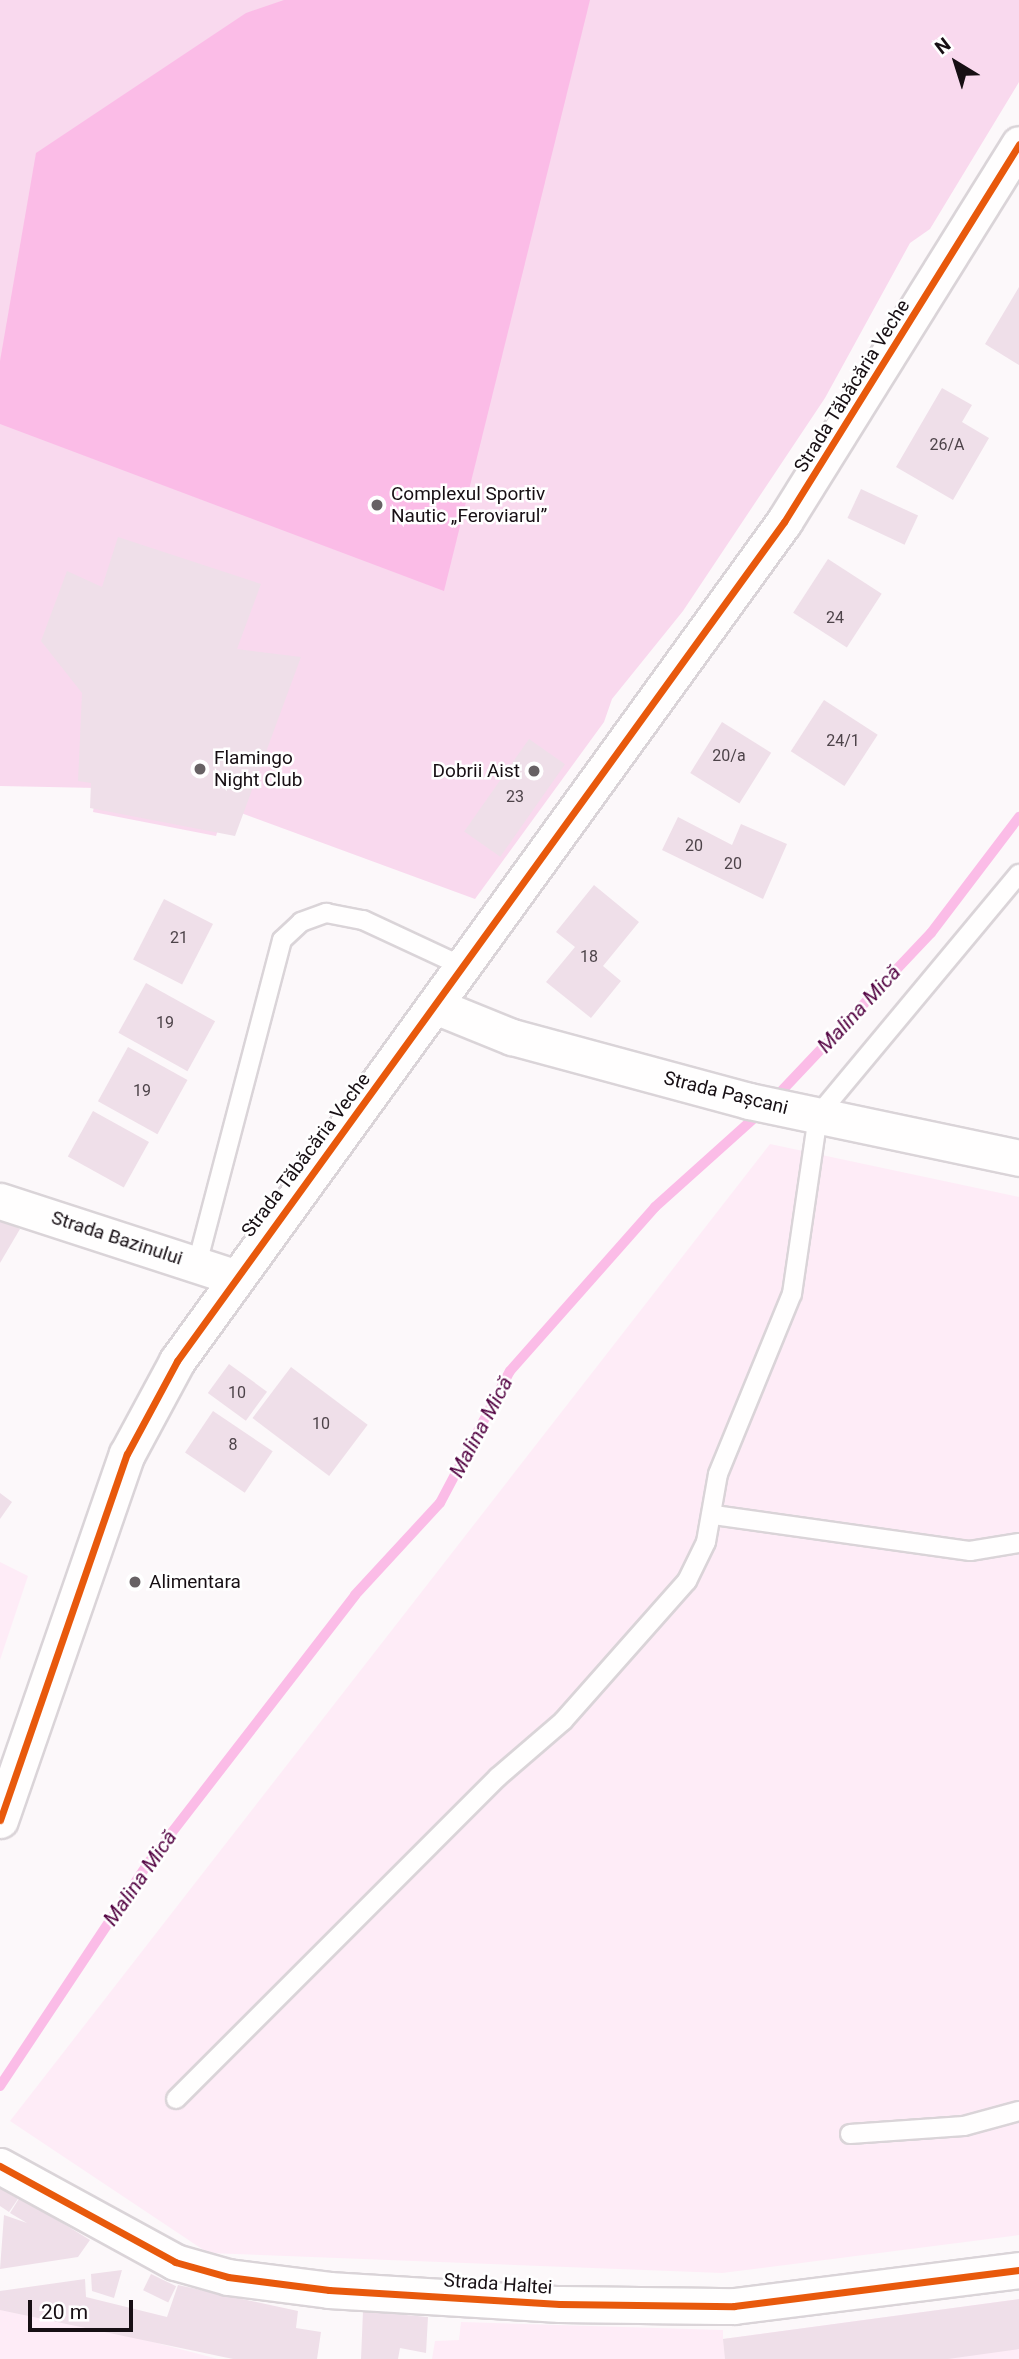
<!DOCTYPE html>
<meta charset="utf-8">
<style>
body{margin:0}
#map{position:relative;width:1019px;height:2359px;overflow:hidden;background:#fcf8fa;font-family:Roboto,sans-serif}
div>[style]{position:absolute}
.built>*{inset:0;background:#feecf7}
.green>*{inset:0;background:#f9d9ee}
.water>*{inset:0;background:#fbbce7}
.stream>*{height:10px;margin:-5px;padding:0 5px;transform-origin:5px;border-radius:5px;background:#fbbce7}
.building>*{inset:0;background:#efdfe9;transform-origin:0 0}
.roads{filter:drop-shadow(2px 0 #dad4d8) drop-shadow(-2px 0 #dad4d8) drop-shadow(0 2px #dad4d8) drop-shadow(0 -2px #dad4d8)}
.lane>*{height:18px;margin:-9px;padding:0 9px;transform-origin:9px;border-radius:9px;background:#fffefe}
.street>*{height:35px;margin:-17.5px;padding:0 17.5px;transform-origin:17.5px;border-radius:17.5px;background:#fffefe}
.cycleway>*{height:7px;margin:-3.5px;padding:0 3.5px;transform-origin:3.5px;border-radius:3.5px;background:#e8590c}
.dots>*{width:19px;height:19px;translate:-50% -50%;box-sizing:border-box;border:4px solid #fff;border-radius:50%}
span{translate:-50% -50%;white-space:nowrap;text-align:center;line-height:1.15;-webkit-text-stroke:5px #fff;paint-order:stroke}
.number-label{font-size:16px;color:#4d4349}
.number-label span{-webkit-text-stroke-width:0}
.street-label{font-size:19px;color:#170f14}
.poi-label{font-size:19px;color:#170f14}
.left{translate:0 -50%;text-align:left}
.right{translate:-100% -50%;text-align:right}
.water-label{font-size:21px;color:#530342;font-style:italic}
.north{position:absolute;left:921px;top:28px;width:70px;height:70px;-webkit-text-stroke:5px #fff;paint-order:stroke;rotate:322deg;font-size:19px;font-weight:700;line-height:28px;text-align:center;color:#170f14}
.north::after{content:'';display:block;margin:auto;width:24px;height:32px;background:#170f14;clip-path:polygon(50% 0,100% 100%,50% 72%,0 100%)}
.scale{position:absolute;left:28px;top:2300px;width:105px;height:32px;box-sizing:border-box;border:4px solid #170f14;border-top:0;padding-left:9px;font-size:21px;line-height:24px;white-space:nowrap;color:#170f14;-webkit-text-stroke:5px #fff;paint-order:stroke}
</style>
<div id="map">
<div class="built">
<div style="clip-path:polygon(770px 1144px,1019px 1197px,1019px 2235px,722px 2273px,208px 2253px,10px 2121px)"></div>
<div style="clip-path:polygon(0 1562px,28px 1576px,0 1660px)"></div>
<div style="clip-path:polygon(1019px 2299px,1019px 2359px,432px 2359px,435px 2341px,459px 2340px,461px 2322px,723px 2330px,723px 2339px)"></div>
<div style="clip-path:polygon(0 2302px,218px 2359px,0 2359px)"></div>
</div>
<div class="green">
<div style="clip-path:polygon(0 0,1019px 0,1019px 82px,930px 229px,910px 243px,825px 398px,683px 611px,612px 699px,604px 722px,475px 899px,225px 807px,216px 836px,93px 812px,97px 788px,0 786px)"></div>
</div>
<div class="water">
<div style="clip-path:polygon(284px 0,590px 0,444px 591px,0 424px,0 361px,36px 153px,246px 13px)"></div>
</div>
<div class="stream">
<div style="left:773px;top:1100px;width:230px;rotate:-46.6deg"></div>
<div style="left:931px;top:933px;width:146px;rotate:-52.8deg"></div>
<div style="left:0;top:2086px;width:269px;rotate:-56.4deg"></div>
<div style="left:149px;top:1862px;width:337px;rotate:-52.3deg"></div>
<div style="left:355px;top:1595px;width:125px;rotate:-47.3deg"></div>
<div style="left:440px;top:1503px;width:149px;rotate:-62.1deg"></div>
<div style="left:510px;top:1371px;width:219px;rotate:-48.5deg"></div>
<div style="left:655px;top:1207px;width:144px;rotate:-41.9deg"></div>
</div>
<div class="building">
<div style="clip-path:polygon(1019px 287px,1019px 365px,985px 344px)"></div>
<div style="clip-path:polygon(942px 388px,972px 405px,962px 422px,989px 438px,953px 500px,896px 467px)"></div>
<div style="left:861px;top:489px;width:63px;height:32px;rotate:25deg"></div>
<div style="clip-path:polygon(118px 537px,261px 584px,237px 649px,301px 657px,235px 836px,90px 808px,91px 783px,78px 781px,82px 693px,41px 641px,67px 571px,102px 587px)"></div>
<div style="left:828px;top:559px;width:64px;height:64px;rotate:33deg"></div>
<div style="left:824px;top:700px;width:64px;height:61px;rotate:33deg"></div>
<div style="left:722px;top:722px;width:58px;height:60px;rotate:32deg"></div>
<div style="left:529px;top:739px;width:44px;height:113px;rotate:35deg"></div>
<div style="clip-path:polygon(678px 817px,732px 845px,741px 824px,787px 844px,763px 899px,662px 850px)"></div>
<div style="clip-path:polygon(594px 885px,639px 922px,603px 966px,621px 981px,591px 1018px,546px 982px,575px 947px,556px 932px)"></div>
<div style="left:164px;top:899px;width:55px;height:68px;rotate:27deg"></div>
<div style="left:146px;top:983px;width:79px;height:57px;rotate:29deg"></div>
<div style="left:128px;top:1047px;width:68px;height:62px;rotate:29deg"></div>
<div style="left:93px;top:1111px;width:64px;height:52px;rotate:29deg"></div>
<div style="clip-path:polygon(0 1218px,20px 1229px,0 1263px)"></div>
<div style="left:229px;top:1364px;width:47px;height:36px;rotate:36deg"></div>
<div style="left:291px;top:1367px;width:96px;height:64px;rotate:37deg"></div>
<div style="left:213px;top:1411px;width:72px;height:50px;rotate:34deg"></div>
<div style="clip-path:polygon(0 1493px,12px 1502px,0 1519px)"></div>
<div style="clip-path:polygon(0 2184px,20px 2196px,9px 2212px,0 2206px)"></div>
<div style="clip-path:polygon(20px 2197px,90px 2240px,78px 2257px,0 2269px,4px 2215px,27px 2223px,10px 2213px)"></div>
<div style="clip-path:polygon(122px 2270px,114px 2298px,92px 2291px,91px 2274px)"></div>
<div style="left:151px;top:2274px;width:28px;height:18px;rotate:26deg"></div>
<div style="clip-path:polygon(85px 2279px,86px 2297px,167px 2317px,178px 2285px,298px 2311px,296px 2328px,321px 2332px,317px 2359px,233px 2359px,0 2310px,0 2291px)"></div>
<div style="clip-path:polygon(1019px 2299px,1019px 2349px,948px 2359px,725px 2359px,723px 2339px)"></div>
<div style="clip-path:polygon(363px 2311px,428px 2317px,426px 2353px,400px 2348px,398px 2359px,361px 2359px)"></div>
</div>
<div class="roads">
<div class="lane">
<div style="left:197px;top:1264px;width:335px;rotate:-75.3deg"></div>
<div style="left:282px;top:940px;width:26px;rotate:-43deg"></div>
<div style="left:301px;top:922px;width:27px;rotate:-20deg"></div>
<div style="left:326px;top:913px;width:38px;rotate:11deg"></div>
<div style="left:363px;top:920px;width:114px;rotate:25deg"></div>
<div style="left:714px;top:1515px;width:259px;rotate:8deg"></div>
<div style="left:970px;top:1551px;width:50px;rotate:-9.3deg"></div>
<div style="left:176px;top:2099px;width:455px;rotate:-45deg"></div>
<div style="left:498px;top:1777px;width:86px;rotate:-40.7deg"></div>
<div style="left:563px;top:1721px;width:187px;rotate:-48.5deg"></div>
<div style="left:687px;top:1581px;width:43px;rotate:-64deg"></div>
<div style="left:706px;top:1542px;width:69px;rotate:-80deg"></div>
<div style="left:718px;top:1474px;width:195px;rotate:-67.7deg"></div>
<div style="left:792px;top:1294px;width:181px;rotate:-81.7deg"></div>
<div style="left:818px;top:1115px;width:314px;rotate:-50.2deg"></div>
<div style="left:850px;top:2134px;width:114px;rotate:-4deg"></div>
<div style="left:964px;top:2126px;width:57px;rotate:-15.3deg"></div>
</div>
<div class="street">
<div style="left:438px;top:1007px;width:80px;rotate:22.1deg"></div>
<div style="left:512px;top:1037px;width:245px;rotate:15.1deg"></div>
<div style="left:749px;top:1101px;width:276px;rotate:11.9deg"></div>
<div style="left:0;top:1201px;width:246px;rotate:18deg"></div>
<div style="left:0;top:1820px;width:387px;rotate:-70.9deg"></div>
<div style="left:127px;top:1454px;width:106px;rotate:-61.7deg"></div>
<div style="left:177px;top:1361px;width:1036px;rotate:-54.12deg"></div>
<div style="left:784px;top:522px;width:445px;rotate:-58.1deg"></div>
<div style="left:0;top:2166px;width:200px;rotate:28.7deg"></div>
<div style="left:175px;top:2262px;width:55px;rotate:15.8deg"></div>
<div style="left:228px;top:2277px;width:102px;rotate:7.3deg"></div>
<div style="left:329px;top:2290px;width:231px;rotate:3.5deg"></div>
<div style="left:560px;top:2304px;width:174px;rotate:0.7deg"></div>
<div style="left:734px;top:2306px;width:287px;rotate:-7.2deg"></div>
</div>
</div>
<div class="cycleway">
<div style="left:0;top:1820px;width:387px;rotate:-70.9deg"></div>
<div style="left:127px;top:1454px;width:106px;rotate:-61.7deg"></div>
<div style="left:177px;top:1361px;width:1036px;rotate:-54.12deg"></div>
<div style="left:784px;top:522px;width:445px;rotate:-58.1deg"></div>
<div style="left:0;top:2166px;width:200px;rotate:28.7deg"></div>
<div style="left:175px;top:2262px;width:55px;rotate:15.8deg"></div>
<div style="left:228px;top:2277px;width:102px;rotate:7.3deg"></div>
<div style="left:329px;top:2290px;width:231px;rotate:3.5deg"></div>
<div style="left:560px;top:2304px;width:174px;rotate:0.7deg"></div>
<div style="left:734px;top:2306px;width:287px;rotate:-7.2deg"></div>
</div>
<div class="dots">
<div style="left:377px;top:505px;background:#676164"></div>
<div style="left:200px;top:769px;background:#676164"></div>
<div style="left:534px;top:771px;background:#676164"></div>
<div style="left:135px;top:1582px;background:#676164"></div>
</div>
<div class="number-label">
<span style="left:947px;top:445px">26/A</span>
<span style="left:835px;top:618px">24</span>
<span style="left:843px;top:741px">24/1</span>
<span style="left:729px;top:756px">20/a</span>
<span style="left:515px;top:797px">23</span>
<span style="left:694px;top:846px">20</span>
<span style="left:733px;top:864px">20</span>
<span style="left:179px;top:938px">21</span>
<span style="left:589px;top:957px">18</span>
<span style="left:165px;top:1023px">19</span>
<span style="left:142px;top:1091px">19</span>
<span style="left:237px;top:1393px">10</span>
<span style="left:321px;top:1424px">10</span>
<span style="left:233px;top:1445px">8</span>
</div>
<div class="street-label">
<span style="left:852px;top:386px;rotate:-58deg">Strada Tăbăcăria Veche</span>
<span style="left:726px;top:1093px;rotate:14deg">Strada Pașcani</span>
<span style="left:306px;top:1155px;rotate:-53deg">Strada Tăbăcăria Veche</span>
<span style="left:117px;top:1238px;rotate:18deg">Strada Bazinului</span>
<span style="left:498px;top:2284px;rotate:4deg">Strada Haltei</span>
</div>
<div class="poi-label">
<span class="left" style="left:391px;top:505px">Complexul Sportiv<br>Nautic „Feroviarul”</span>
<span class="left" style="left:214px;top:769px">Flamingo<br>Night Club</span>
<span class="right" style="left:520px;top:771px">Dobrii Aist</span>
<span class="left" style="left:149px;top:1582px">Alimentara</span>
</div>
<div class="water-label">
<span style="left:859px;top:1009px;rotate:-47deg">Malina Mică</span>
<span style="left:481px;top:1427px;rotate:-62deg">Malina Mică</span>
<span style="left:140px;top:1878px;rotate:-55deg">Malina Mică</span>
</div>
<div class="north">N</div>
<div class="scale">20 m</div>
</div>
